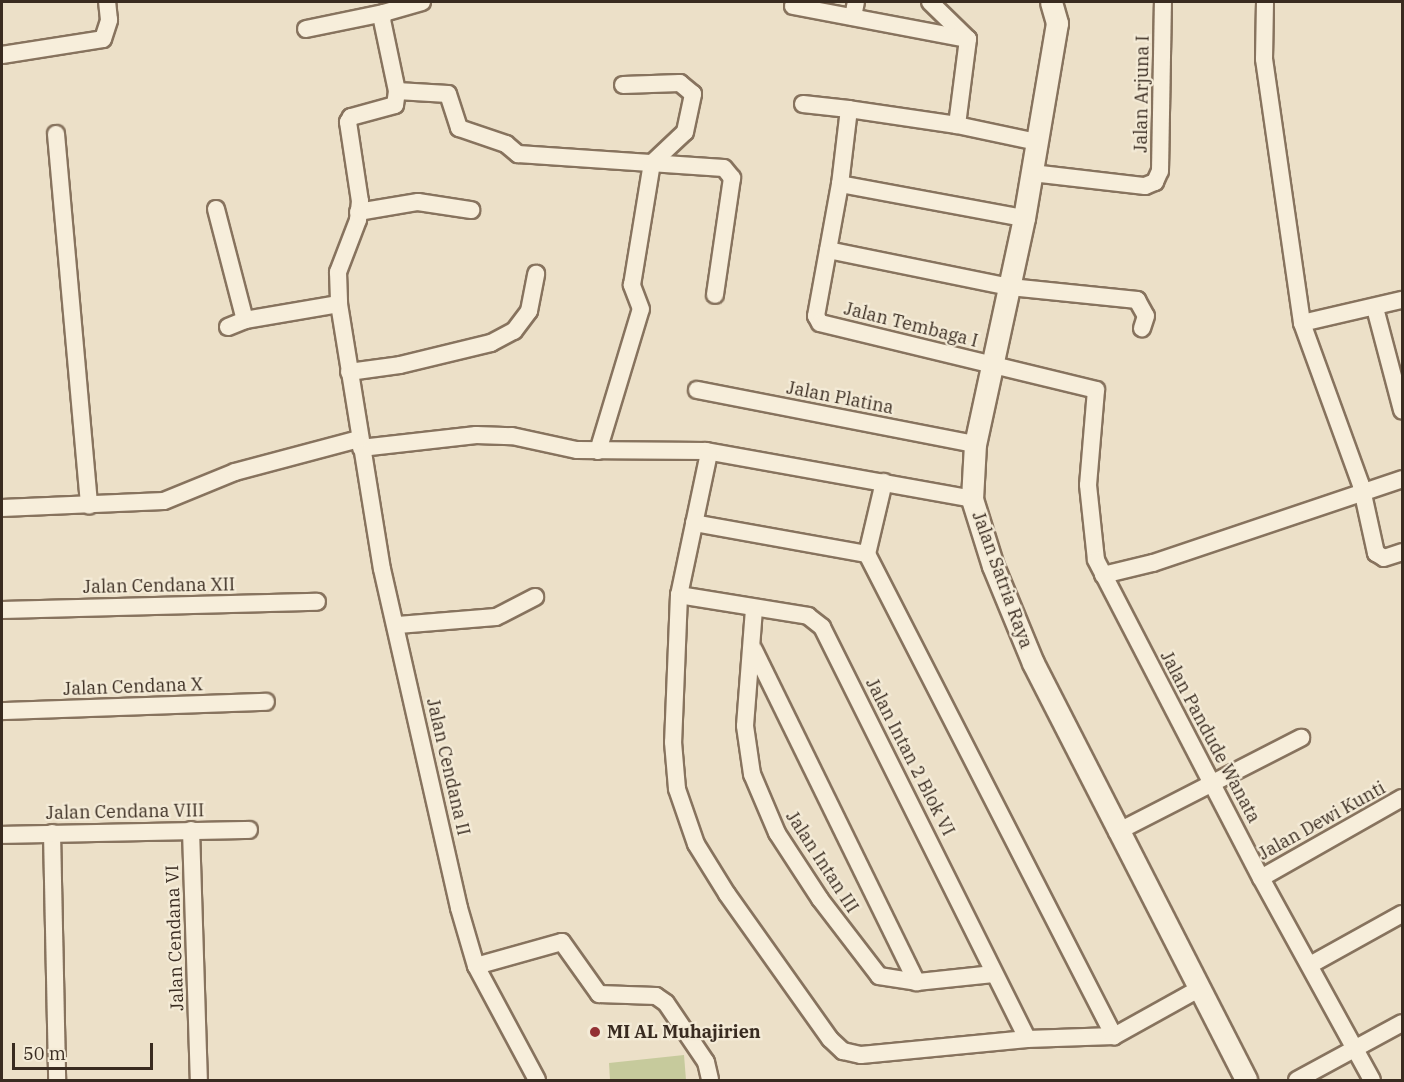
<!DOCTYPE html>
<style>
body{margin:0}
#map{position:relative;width:1404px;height:1082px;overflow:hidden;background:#ece0c8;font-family:"IBM Plex Serif",serif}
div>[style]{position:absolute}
.green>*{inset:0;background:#c6ca9c}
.roads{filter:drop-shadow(2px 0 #87735e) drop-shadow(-2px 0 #87735e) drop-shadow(0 2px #87735e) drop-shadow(0 -2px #87735e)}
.minor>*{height:16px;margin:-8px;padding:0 8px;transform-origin:8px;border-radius:8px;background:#f7eedb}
.tertiary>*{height:21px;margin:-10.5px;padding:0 10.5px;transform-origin:10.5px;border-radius:10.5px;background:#f7eedb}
.dots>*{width:16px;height:16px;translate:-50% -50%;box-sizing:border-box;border:3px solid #f4ebd7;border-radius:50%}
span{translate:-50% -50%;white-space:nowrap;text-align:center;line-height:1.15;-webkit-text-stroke:4.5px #f4ebd7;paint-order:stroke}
.street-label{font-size:18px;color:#392b20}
.poi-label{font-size:18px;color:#392b20;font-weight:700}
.left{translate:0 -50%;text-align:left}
.frame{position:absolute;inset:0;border:3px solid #392b20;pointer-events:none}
.scale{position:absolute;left:12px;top:1043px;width:141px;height:27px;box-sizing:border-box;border:3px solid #392b20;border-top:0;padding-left:8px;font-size:18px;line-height:21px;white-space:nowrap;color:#392b20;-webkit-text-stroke:4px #f4ebd7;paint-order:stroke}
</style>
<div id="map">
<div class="green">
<div style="clip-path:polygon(684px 1055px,686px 1080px,610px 1080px,609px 1063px)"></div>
</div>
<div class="roads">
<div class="minor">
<div style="left:422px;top:2px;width:40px;rotate:164deg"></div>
<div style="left:384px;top:13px;width:7px;rotate:106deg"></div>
<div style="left:382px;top:20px;width:73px;rotate:78.1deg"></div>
<div style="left:397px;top:91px;width:14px;rotate:98deg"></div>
<div style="left:395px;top:105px;width:46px;rotate:164.7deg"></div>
<div style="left:351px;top:117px;width:6px;rotate:121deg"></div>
<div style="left:348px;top:122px;width:80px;rotate:81.4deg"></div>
<div style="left:360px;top:201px;width:19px;rotate:96deg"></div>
<div style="left:358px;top:220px;width:56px;rotate:111deg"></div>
<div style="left:338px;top:272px;width:32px;rotate:88deg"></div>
<div style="left:339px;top:304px;width:268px;rotate:80.8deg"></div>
<div style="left:382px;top:569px;width:348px;rotate:77.2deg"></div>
<div style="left:459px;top:908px;width:60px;rotate:73.7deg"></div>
<div style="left:476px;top:966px;width:129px;rotate:61.8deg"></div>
<div style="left:930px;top:2px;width:53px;rotate:44.2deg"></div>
<div style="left:968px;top:39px;width:87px;rotate:97.3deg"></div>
<div style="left:1265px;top:2px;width:57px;rotate:91deg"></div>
<div style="left:1264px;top:59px;width:267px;rotate:81.8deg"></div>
<div style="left:1302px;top:323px;width:172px;rotate:70deg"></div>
<div style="left:1361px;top:485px;width:70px;rotate:77.6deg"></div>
<div style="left:1376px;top:553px;width:9px;rotate:32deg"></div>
<div style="left:1384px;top:558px;width:19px;rotate:-18deg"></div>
<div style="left:793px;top:6px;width:178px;rotate:10.7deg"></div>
<div style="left:853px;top:17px;width:15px;rotate:-79deg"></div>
<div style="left:306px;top:29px;width:80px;rotate:-11.6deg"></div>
<div style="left:2px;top:55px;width:102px;rotate:-9deg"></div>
<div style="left:103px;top:39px;width:20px;rotate:-72deg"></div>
<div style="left:109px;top:20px;width:18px;rotate:-96deg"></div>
<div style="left:397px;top:91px;width:51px;rotate:3.4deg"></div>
<div style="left:448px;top:94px;width:36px;rotate:72deg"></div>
<div style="left:459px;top:128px;width:50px;rotate:18.8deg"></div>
<div style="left:506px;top:144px;width:16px;rotate:40deg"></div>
<div style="left:518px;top:154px;width:206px;rotate:3.9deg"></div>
<div style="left:724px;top:168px;width:13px;rotate:51deg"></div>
<div style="left:732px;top:178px;width:118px;rotate:98.3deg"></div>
<div style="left:803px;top:104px;width:46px;rotate:6.2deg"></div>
<div style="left:56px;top:134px;width:373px;rotate:84.9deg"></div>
<div style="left:1037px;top:142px;width:82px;rotate:-168deg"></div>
<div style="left:957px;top:125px;width:109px;rotate:-171.6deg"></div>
<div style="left:849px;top:109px;width:76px;rotate:96.8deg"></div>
<div style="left:840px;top:184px;width:134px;rotate:100.3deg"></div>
<div style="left:816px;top:316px;width:8px;rotate:60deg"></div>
<div style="left:820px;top:323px;width:284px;rotate:13.6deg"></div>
<div style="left:1096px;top:390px;width:95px;rotate:94.8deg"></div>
<div style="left:1088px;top:485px;width:75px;rotate:83.9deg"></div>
<div style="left:1096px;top:560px;width:358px;rotate:62.6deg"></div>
<div style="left:1261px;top:878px;width:230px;rotate:61.2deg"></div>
<div style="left:1032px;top:173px;width:114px;rotate:6.6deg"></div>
<div style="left:1145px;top:186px;width:11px;rotate:-22deg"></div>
<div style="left:1155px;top:182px;width:12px;rotate:-66deg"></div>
<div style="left:1160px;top:171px;width:169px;rotate:-89deg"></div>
<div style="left:840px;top:184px;width:187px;rotate:10.5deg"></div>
<div style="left:216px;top:209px;width:115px;rotate:75.4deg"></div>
<div style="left:358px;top:212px;width:61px;rotate:-9.5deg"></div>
<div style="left:418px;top:202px;width:54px;rotate:8.6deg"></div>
<div style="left:828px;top:250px;width:186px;rotate:11.5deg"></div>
<div style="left:1010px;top:287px;width:128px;rotate:5.8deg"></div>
<div style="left:1137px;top:300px;width:18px;rotate:61deg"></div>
<div style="left:1146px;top:316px;width:13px;rotate:108deg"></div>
<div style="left:1375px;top:308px;width:106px;rotate:75.2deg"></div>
<div style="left:1302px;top:323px;width:103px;rotate:-13deg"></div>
<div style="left:228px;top:327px;width:18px;rotate:-22deg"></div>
<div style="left:245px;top:320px;width:95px;rotate:-9.7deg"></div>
<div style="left:349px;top:372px;width:51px;rotate:-7.8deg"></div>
<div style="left:400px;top:365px;width:94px;rotate:-13.6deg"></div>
<div style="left:491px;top:343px;width:26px;rotate:-28deg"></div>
<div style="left:514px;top:331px;width:25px;rotate:-53deg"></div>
<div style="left:529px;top:311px;width:38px;rotate:-79deg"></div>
<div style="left:697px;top:390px;width:283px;rotate:11deg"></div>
<div style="left:361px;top:448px;width:116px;rotate:-6.4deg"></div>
<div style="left:476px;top:435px;width:36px;rotate:2deg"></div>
<div style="left:512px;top:436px;width:66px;rotate:12.2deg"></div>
<div style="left:577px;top:450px;width:129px;rotate:0.4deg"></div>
<div style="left:706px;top:451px;width:270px;rotate:10.2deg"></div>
<div style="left:598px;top:451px;width:148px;rotate:-73.2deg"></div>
<div style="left:641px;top:309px;width:26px;rotate:-111deg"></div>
<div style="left:632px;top:285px;width:124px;rotate:-80.7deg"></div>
<div style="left:652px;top:163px;width:45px;rotate:-43.2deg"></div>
<div style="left:685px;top:132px;width:39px;rotate:-78deg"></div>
<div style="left:693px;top:94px;width:17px;rotate:-140deg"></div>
<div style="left:680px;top:83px;width:57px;rotate:178deg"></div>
<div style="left:709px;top:453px;width:145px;rotate:101.9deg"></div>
<div style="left:679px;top:595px;width:147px;rotate:92.3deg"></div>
<div style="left:673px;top:742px;width:47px;rotate:85.1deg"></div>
<div style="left:677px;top:789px;width:58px;rotate:70.9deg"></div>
<div style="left:696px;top:844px;width:59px;rotate:58.2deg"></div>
<div style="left:727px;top:894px;width:178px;rotate:54.6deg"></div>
<div style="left:830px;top:1039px;width:18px;rotate:43deg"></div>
<div style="left:843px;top:1051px;width:18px;rotate:13deg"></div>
<div style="left:861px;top:1055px;width:167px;rotate:-5.5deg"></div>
<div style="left:1027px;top:1039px;width:87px;rotate:-2deg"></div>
<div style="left:1114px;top:1036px;width:95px;rotate:-29deg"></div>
<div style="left:2px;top:508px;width:162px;rotate:-2.5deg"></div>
<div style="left:164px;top:501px;width:77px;rotate:-22.2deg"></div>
<div style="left:235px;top:472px;width:128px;rotate:-14.9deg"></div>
<div style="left:694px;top:523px;width:176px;rotate:10.2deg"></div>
<div style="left:867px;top:554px;width:542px;rotate:62.87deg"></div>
<div style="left:867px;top:554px;width:74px;rotate:-76.7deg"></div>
<div style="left:1103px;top:575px;width:51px;rotate:-13.5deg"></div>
<div style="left:1153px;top:563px;width:263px;rotate:-18.6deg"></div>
<div style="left:679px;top:595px;width:131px;rotate:9.2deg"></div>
<div style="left:808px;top:616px;width:18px;rotate:38deg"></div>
<div style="left:822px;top:627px;width:460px;rotate:63.5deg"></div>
<div style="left:754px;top:609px;width:117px;rotate:94.4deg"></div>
<div style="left:745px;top:726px;width:49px;rotate:81.7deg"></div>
<div style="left:752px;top:774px;width:64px;rotate:67deg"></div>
<div style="left:777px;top:833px;width:79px;rotate:56.9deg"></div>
<div style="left:820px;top:899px;width:97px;rotate:52.5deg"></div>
<div style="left:879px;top:976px;width:38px;rotate:9deg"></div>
<div style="left:917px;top:982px;width:76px;rotate:-6deg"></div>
<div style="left:2px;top:610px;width:315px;rotate:-1.5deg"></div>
<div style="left:398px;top:625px;width:98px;rotate:-4.7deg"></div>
<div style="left:496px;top:617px;width:44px;rotate:-27.1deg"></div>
<div style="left:754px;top:650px;width:370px;rotate:63.9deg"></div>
<div style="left:2px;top:711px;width:264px;rotate:-2deg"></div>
<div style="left:191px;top:830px;width:250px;rotate:88.2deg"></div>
<div style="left:1117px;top:832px;width:207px;rotate:-27.1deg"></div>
<div style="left:52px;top:833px;width:247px;rotate:88.8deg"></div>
<div style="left:2px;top:835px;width:247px;rotate:-1.2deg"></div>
<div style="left:1261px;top:878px;width:162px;rotate:-29.6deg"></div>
<div style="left:1310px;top:965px;width:105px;rotate:-29deg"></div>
<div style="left:476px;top:966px;width:89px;rotate:-15.6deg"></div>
<div style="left:562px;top:942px;width:64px;rotate:54.6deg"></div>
<div style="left:599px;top:994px;width:57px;rotate:2deg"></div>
<div style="left:656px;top:996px;width:12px;rotate:35deg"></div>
<div style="left:666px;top:1003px;width:71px;rotate:55.9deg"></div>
<div style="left:706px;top:1062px;width:18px;rotate:77deg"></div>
<div style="left:1297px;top:1080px;width:119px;rotate:-28.5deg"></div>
</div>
<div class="tertiary">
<div style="left:1051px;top:2px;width:22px;rotate:74deg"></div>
<div style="left:1057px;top:23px;width:198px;rotate:99.6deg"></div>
<div style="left:1024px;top:218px;width:231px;rotate:102.2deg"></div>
<div style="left:975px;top:444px;width:55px;rotate:93.1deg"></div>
<div style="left:972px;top:499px;width:70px;rotate:72.6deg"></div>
<div style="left:993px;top:566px;width:105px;rotate:67.6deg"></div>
<div style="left:1033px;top:663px;width:468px;rotate:62.9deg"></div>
</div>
</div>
<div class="dots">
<div style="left:595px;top:1032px;background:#933134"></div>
</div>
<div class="street-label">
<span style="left:1142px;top:94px;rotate:-89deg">Jalan Arjuna I</span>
<span style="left:911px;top:325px;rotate:14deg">Jalan Tembaga I</span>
<span style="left:840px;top:398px;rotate:11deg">Jalan Platina</span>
<span style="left:1002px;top:580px;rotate:70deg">Jalan Satria Raya</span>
<span style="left:159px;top:586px;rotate:-1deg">Jalan Cendana XII</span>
<span style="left:133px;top:687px;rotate:-2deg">Jalan Cendana X</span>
<span style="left:1210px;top:737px;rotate:62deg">Jalan Pandude Wanata</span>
<span style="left:910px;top:757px;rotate:63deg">Jalan Intan 2 Blok VI</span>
<span style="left:448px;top:767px;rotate:77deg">Jalan Cendana II</span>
<span style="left:125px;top:812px;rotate:-1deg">Jalan Cendana VIII</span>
<span style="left:1322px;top:821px;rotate:-29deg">Jalan Dewi Kunti</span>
<span style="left:822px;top:862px;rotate:57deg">Jalan Intan III</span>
<span style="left:175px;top:938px;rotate:-92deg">Jalan Cendana VI</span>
</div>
<div class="poi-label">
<span class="left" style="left:607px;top:1032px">MI AL Muhajirien</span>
</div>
<div class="frame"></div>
<div class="scale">50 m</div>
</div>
